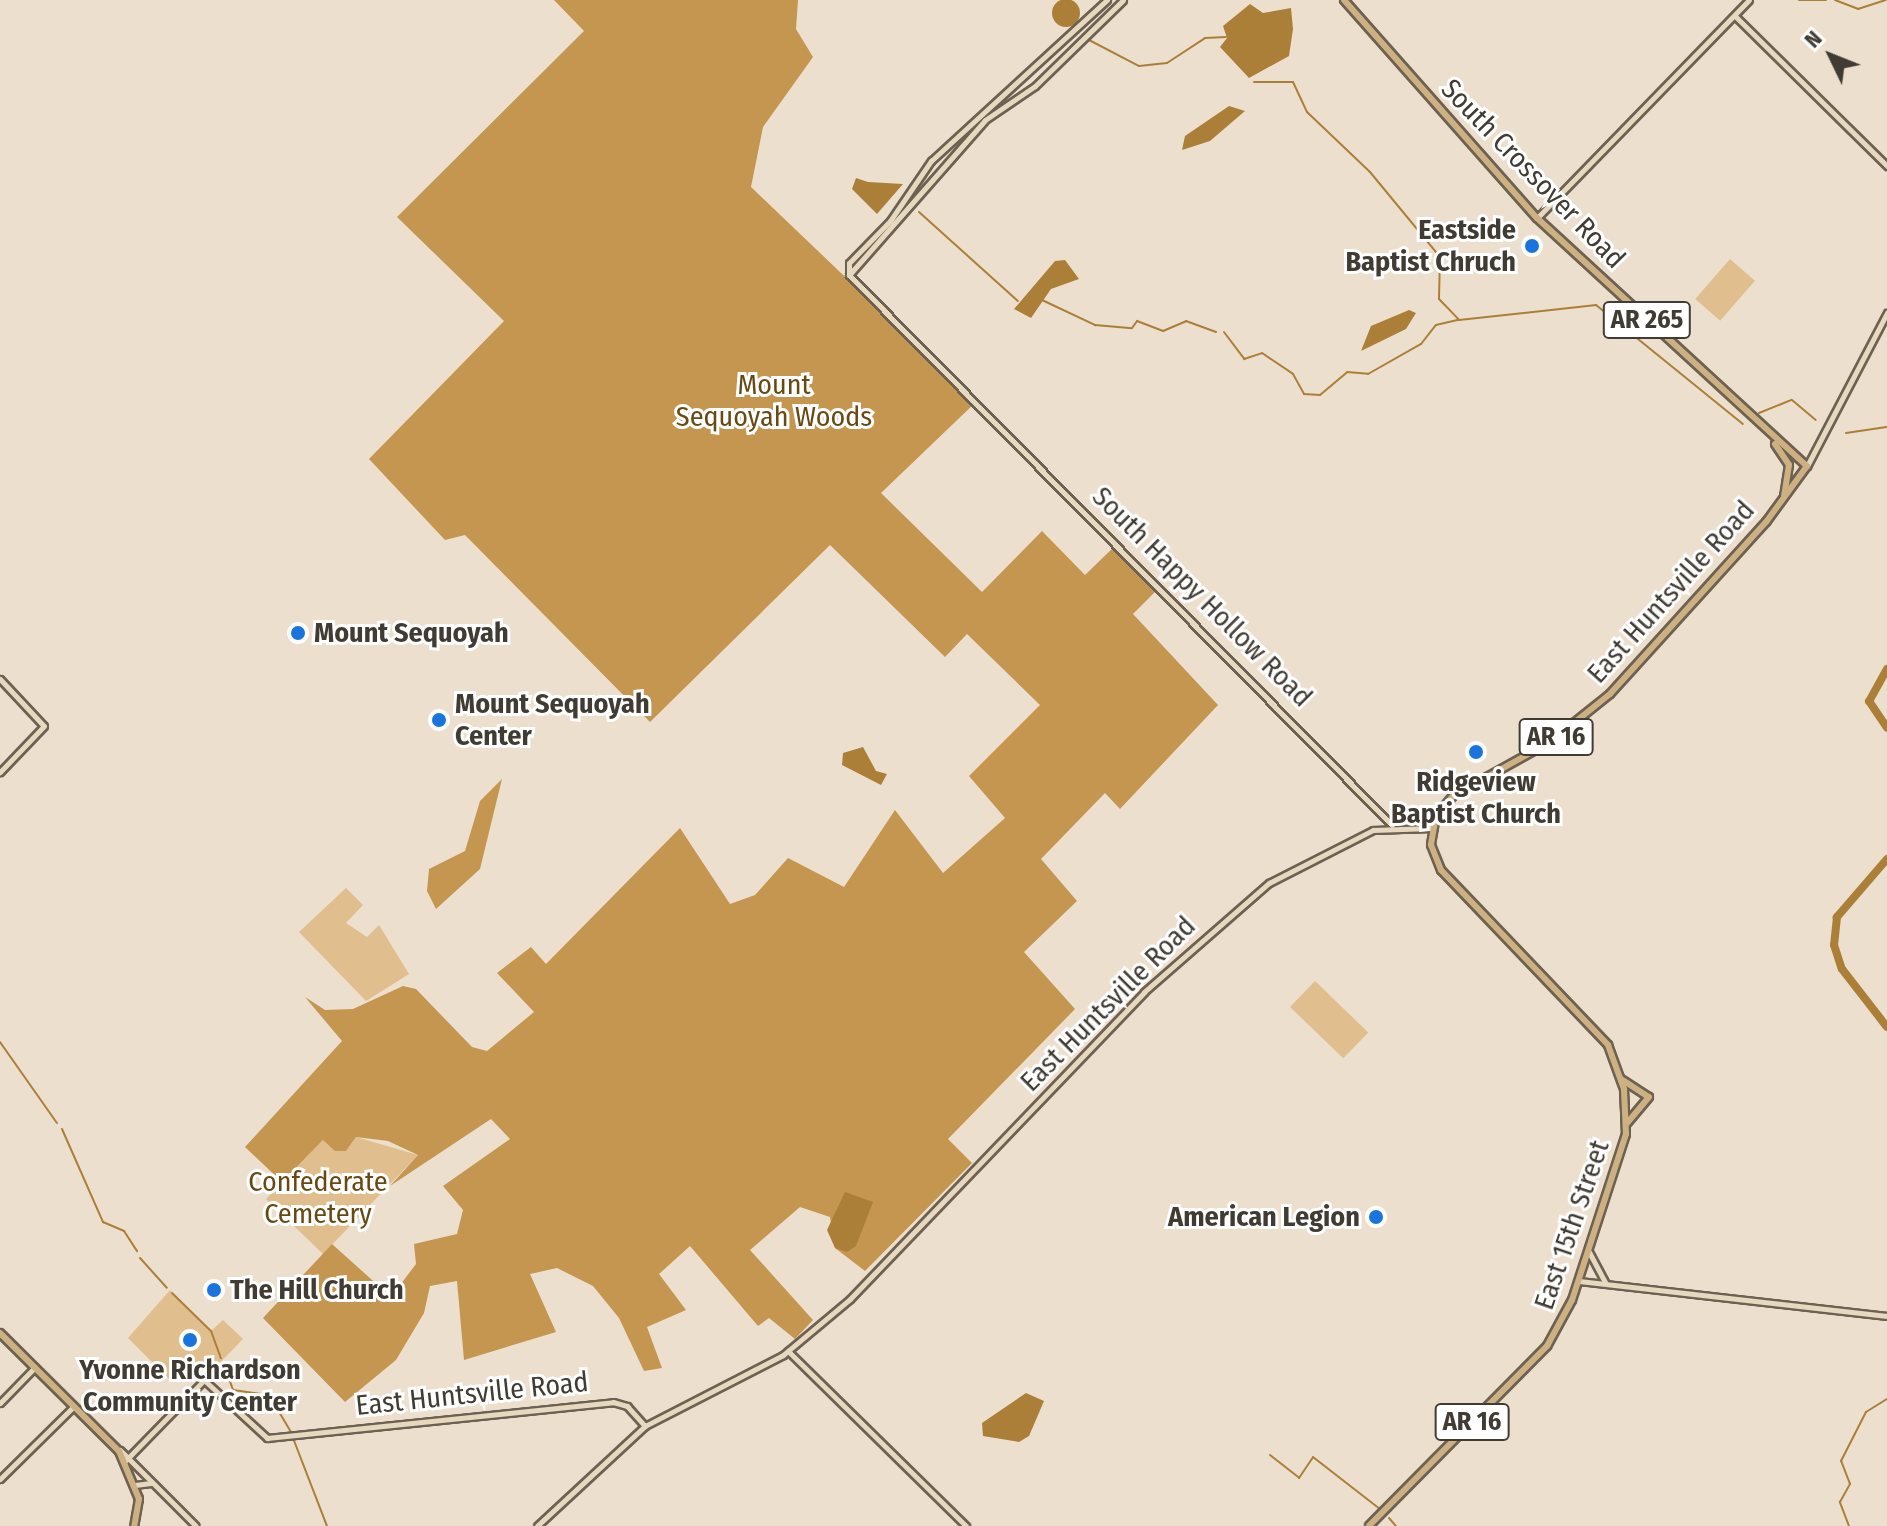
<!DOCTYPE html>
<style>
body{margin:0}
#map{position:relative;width:1887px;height:1526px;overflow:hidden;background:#eddfcd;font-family:"Fira Sans Condensed",sans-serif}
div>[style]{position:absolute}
.green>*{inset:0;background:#e0be8d;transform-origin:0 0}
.forest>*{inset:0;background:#c49650}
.water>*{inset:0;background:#ac7f38}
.round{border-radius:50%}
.stream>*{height:2px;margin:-1px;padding:0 1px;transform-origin:1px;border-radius:1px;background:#ac7f38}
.river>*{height:8px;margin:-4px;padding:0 4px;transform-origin:4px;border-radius:4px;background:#ac7f38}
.roads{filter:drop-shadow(2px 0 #6d6151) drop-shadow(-2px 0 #6d6151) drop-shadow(0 2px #6d6151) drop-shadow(0 -2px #6d6151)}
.secondary>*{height:5px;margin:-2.5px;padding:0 2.5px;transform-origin:2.5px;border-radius:2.5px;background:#e7d8c0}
.primary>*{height:6px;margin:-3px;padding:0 3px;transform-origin:3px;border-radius:3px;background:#ceb182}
.dots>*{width:22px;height:22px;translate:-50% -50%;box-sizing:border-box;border:4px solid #fff;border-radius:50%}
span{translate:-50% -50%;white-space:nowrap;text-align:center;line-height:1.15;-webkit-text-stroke:6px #fff;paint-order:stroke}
.shield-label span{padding:2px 6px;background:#fff;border:2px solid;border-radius:6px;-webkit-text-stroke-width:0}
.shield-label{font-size:26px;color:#403b33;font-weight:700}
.street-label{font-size:28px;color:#403b33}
.poi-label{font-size:28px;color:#403b33;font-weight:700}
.right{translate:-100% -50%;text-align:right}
.left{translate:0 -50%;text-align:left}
.park-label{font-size:28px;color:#684912}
.north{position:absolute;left:1791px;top:16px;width:80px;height:80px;-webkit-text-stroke:6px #fff;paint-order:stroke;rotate:313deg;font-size:22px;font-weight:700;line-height:32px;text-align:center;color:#403b33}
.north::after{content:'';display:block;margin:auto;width:28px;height:36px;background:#403b33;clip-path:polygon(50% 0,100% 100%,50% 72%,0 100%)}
</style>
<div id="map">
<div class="green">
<div style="left:1730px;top:259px;width:33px;height:53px;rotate:41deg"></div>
<div style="clip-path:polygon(346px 888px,363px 905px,346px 923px,367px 937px,379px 925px,409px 974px,366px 1001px,299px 932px)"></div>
<div style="left:1315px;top:981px;width:74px;height:36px;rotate:44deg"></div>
<div style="clip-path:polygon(356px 1137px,418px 1155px,323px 1254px,266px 1199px,323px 1140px,346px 1151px)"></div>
<div style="clip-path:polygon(170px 1290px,211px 1331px,223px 1320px,243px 1339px,208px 1375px,193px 1361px,172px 1382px,128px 1338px)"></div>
</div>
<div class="forest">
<div style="clip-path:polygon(554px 0,798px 0,796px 29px,813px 57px,763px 127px,751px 187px,976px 402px,881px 493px,982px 592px,1042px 531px,1085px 575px,1118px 543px,1161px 586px,1133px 614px,1218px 705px,1120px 809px,1105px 793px,1041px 859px,1077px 901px,1024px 952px,1075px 1009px,948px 1139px,972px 1163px,865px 1271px,835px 1248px,830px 1217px,800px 1207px,750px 1250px,813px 1320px,795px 1339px,769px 1318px,758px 1326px,690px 1246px,659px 1274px,686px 1310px,647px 1327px,662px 1368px,644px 1371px,619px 1318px,593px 1286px,557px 1268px,530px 1274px,556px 1332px,464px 1360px,457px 1281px,430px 1286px,424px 1313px,396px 1360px,345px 1402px,263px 1318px,332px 1244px,391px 1297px,416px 1264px,414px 1244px,457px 1234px,463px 1210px,443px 1186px,510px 1139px,491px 1119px,390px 1186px,418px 1155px,388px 1141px,356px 1137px,346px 1151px,335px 1151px,323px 1140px,282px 1182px,245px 1147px,342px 1041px,305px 997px,325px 1010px,353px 1009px,403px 986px,416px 989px,472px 1047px,487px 1051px,534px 1012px,497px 973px,531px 947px,546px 964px,680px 828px,730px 904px,755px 895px,788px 858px,844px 887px,895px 810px,943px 873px,1005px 818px,969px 776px,1040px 705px,967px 634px,945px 657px,830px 545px,650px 722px,465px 535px,445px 540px,369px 459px,504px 321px,397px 217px,584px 31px)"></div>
<div style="clip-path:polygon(502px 779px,480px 869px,436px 909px,427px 891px,429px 869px,465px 851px,480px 801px)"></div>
</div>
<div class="water">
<div class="round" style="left:1052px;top:-1px;width:28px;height:28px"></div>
<div style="clip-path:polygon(1250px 4px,1263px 13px,1291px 8px,1293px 29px,1289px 56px,1249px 78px,1220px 47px,1227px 38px,1223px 26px)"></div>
<div style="clip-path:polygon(1229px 106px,1245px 111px,1210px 141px,1182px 150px,1185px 136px)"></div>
<div style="clip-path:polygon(856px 178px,868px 182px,903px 184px,877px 214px,852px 189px)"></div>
<div style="clip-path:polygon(1065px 260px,1079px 279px,1051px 289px,1031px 318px,1014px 309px,1055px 261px)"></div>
<div style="clip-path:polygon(1409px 310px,1416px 313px,1406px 329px,1361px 351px,1371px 326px)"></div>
<div style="clip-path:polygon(863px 747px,876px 771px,887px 774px,881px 785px,842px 765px,843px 753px)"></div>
<div style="clip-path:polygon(845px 1192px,873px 1202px,856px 1246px,847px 1252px,835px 1248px,827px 1230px)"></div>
<div style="clip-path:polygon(1026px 1393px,1044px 1401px,1029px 1436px,1019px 1442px,983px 1436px,982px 1423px)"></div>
</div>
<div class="stream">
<div style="left:1799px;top:0;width:27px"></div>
<div style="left:1835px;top:0;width:25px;rotate:21deg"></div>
<div style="left:1858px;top:9px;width:29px;rotate:-18deg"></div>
<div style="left:1089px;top:40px;width:56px;rotate:27.5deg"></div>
<div style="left:1139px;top:66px;width:28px;rotate:-6deg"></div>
<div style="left:1167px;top:63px;width:45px;rotate:-33.3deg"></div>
<div style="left:1205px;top:38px;width:21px;rotate:-3deg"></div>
<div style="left:1254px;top:82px;width:39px"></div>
<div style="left:1293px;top:82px;width:33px;rotate:65deg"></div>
<div style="left:1307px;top:112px;width:87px;rotate:43.6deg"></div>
<div style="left:1370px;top:172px;width:110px;rotate:50.5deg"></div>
<div style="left:1440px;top:257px;width:42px;rotate:91.4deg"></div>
<div style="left:1439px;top:299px;width:29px;rotate:46deg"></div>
<div style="left:1459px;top:320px;width:138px;rotate:-6.2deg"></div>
<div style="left:1596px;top:305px;width:189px;rotate:39deg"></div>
<div style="left:919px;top:212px;width:133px;rotate:42deg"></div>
<div style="left:1042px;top:300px;width:59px;rotate:25.3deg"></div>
<div style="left:1095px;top:325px;width:37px;rotate:5deg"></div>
<div style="left:1132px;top:328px;width:9px;rotate:-54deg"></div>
<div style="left:1137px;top:321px;width:28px;rotate:21deg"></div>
<div style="left:1163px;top:331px;width:25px;rotate:-23deg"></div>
<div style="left:1186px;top:321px;width:32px;rotate:20deg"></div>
<div style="left:1224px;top:332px;width:34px;rotate:53deg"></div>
<div style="left:1244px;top:359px;width:19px;rotate:-18deg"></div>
<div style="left:1262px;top:353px;width:37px;rotate:34deg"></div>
<div style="left:1293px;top:374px;width:23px;rotate:61deg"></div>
<div style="left:1304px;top:394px;width:16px;rotate:4deg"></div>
<div style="left:1320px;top:395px;width:35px;rotate:-40deg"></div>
<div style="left:1347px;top:372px;width:21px;rotate:5deg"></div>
<div style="left:1368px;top:374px;width:61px;rotate:-29.5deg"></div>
<div style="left:1421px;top:344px;width:24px;rotate:-52deg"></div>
<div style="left:1436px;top:325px;width:23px;rotate:-13deg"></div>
<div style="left:1759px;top:413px;width:35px;rotate:-22deg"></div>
<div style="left:1792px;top:400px;width:31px;rotate:40deg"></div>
<div style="left:1846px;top:433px;width:41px;rotate:-8.3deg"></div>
<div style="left:0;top:1042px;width:99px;rotate:54.9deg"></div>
<div style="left:62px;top:1129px;width:102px;rotate:66.2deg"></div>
<div style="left:103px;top:1222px;width:23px;rotate:23deg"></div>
<div style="left:124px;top:1231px;width:24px;rotate:57deg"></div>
<div style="left:140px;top:1258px;width:40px;rotate:48deg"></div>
<div style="left:172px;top:1293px;width:54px;rotate:44.3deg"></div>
<div style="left:211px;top:1331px;width:29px;rotate:70deg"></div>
<div style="left:224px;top:1365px;width:27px;rotate:70deg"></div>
<div style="left:233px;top:1390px;width:36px;rotate:8deg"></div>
<div style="left:269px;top:1395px;width:43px;rotate:59.3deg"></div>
<div style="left:293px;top:1438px;width:94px;rotate:68.9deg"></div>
<div style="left:1270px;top:1455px;width:37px;rotate:38deg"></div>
<div style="left:1299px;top:1478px;width:25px;rotate:-56deg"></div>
<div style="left:1313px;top:1457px;width:86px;rotate:37.9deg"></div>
<div style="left:1389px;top:1518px;width:11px;rotate:49deg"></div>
<div style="left:1849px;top:1526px;width:26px;rotate:-111deg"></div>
<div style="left:1840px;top:1502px;width:21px;rotate:-61deg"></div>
<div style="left:1850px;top:1484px;width:25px;rotate:-111deg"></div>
<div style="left:1841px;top:1461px;width:55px;rotate:-63deg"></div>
<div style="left:1866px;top:1412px;width:25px;rotate:-32deg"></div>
</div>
<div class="river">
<div style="left:1887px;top:669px;width:37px;rotate:119deg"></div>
<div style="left:1869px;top:701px;width:32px;rotate:56deg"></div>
<div style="left:1887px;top:859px;width:77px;rotate:130.8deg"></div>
<div style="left:1837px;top:917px;width:28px;rotate:96deg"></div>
<div style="left:1834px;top:945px;width:25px;rotate:72deg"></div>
<div style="left:1842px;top:969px;width:73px;rotate:52.2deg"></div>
</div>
<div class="roads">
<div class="secondary">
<div style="left:1735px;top:16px;width:214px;rotate:44.6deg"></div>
<div style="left:1537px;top:218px;width:304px;rotate:-45.8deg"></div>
<div style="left:849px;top:275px;width:773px;rotate:45.37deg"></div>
<div style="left:849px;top:275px;width:206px;rotate:-48.7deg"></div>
<div style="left:985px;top:120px;width:60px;rotate:-34.2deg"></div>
<div style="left:1035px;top:86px;width:123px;rotate:-44.3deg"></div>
<div style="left:849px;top:275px;width:12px;rotate:-90deg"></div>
<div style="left:849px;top:263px;width:59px;rotate:-45.7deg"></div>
<div style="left:890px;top:221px;width:73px;rotate:-55.7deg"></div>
<div style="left:931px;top:161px;width:239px;rotate:-42.5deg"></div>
<div style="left:1807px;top:466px;width:173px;rotate:-62.4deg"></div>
<div style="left:0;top:679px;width:64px;rotate:46.9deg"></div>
<div style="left:44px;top:726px;width:64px;rotate:133.7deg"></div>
<div style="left:1589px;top:1252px;width:34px;rotate:62deg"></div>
<div style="left:1579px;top:1281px;width:310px;rotate:6.5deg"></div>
<div style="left:788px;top:1351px;width:250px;rotate:44.5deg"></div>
<div style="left:0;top:1403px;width:50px;rotate:-45.8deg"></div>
<div style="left:120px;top:1450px;width:107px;rotate:45deg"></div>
<div style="left:125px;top:1461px;width:113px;rotate:-45.7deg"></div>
<div style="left:204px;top:1380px;width:86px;rotate:42.6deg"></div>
<div style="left:267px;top:1438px;width:348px;rotate:-5.9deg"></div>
<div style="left:613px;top:1402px;width:15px;rotate:16deg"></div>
<div style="left:627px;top:1406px;width:27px;rotate:48deg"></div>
<div style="left:0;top:1479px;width:104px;rotate:-44.6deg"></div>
<div style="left:135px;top:1485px;width:16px;rotate:-7deg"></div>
<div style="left:537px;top:1526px;width:147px;rotate:-42.8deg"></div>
<div style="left:645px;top:1426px;width:155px;rotate:-27.2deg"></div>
<div style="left:783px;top:1355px;width:87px;rotate:-39.9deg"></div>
<div style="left:850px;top:1299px;width:425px;rotate:-46.2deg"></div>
<div style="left:1144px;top:992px;width:166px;rotate:-41.1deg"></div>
<div style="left:1269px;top:883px;width:117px;rotate:-27deg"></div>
<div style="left:1373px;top:830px;width:59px;rotate:-1.9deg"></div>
</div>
<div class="primary">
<div style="left:1344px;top:0;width:291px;rotate:48.5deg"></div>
<div style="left:1537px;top:218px;width:367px;rotate:42.6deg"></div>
<div style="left:1807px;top:466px;width:69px;rotate:126.2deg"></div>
<div style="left:1766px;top:522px;width:232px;rotate:132.2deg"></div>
<div style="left:1610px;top:694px;width:77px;rotate:141.3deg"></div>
<div style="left:1550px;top:742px;width:111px;rotate:150.9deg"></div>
<div style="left:1453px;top:796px;width:26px;rotate:130deg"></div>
<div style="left:1436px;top:816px;width:29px;rotate:100deg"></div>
<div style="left:1431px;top:845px;width:27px;rotate:68deg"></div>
<div style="left:1441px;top:870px;width:242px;rotate:46.3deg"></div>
<div style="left:1608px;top:1045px;width:47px;rotate:70deg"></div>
<div style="left:1624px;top:1089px;width:45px;rotate:87.5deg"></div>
<div style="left:1626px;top:1134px;width:175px;rotate:108deg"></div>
<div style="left:1572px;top:1300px;width:52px;rotate:118.5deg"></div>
<div style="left:1547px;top:1346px;width:253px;rotate:134.7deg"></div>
<div style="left:1775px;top:444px;width:25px;rotate:56deg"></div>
<div style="left:1789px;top:465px;width:31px;rotate:99deg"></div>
<div style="left:1621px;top:1079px;width:33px;rotate:33deg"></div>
<div style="left:1649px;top:1097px;width:34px;rotate:130deg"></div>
<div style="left:0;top:1333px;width:168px;rotate:44.8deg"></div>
<div style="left:119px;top:1451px;width:52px;rotate:67.4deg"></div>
<div style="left:139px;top:1499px;width:27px;rotate:100deg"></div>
</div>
</div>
<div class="dots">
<div style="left:1532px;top:246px;background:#1974de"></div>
<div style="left:298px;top:633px;background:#1974de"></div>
<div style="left:439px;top:720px;background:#1974de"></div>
<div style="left:1476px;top:752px;background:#1974de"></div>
<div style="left:1376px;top:1217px;background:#1974de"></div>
<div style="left:214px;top:1290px;background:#1974de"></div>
<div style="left:190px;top:1340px;background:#1974de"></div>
</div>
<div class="shield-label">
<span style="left:1647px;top:320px">AR 265</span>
<span style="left:1556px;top:737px">AR 16</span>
<span style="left:1472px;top:1422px">AR 16</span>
</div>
<div class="street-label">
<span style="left:1533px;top:174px;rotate:46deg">South Crossover Road</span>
<span style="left:1671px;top:592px;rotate:-48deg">East Huntsville Road</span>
<span style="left:1202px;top:597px;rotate:45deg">South Happy Hollow Road</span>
<span style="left:1108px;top:1004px;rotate:-45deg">East Huntsville Road</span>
<span style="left:1572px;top:1225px;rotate:-71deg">East 15th Street</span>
<span style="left:472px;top:1394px;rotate:-6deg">East Huntsville Road</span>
</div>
<div class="poi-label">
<span class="right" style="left:1516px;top:246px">Eastside<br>Baptist Chruch</span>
<span class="left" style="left:314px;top:633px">Mount Sequoyah</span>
<span class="left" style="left:455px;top:720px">Mount Sequoyah<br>Center</span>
<span style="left:1476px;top:798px">Ridgeview<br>Baptist Church</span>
<span class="right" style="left:1360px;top:1217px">American Legion</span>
<span class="left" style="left:230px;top:1290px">The Hill Church</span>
<span style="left:190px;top:1386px">Yvonne Richardson<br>Community Center</span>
</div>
<div class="park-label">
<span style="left:774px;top:401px">Mount<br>Sequoyah Woods</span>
<span style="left:318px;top:1198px">Confederate<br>Cemetery</span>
</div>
<div class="north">N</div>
</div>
